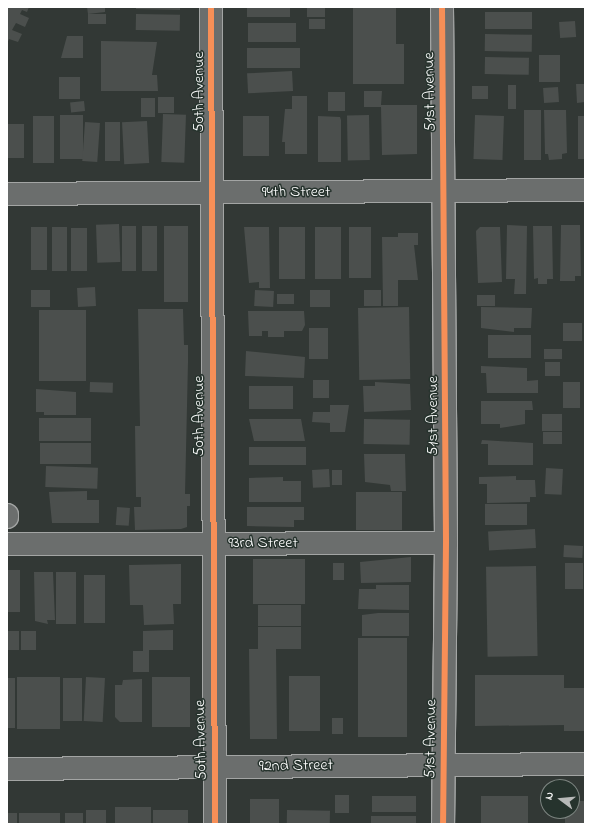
<!DOCTYPE html>
<style>
body{margin:0}
#map{position:relative;width:592px;height:831px;overflow:hidden;background:#323835;font-family:"Indie Flower",sans-serif}
div>[style]{position:absolute}
.building>*{inset:0;background:#4b4f4d;transform-origin:0 0}
.roads{filter:drop-shadow(1px 0 #a3a5a4) drop-shadow(-1px 0 #a3a5a4) drop-shadow(0 1px #a3a5a4) drop-shadow(0 -1px #a3a5a4)}
.minor>*{height:22px;margin:-11px;padding:0 11px;transform-origin:11px;border-radius:11px;background:#6b6e6d}
.cycleway>*{height:6px;margin:-3px;padding:0 3px;transform-origin:3px;border-radius:3px;background:#f78f57}
span{translate:-50% -50%;white-space:nowrap;text-align:center;line-height:1.15;-webkit-text-stroke:3px #26332d;paint-order:stroke}
.street-label{font-size:16px;color:#fff}
.frame{position:absolute;inset:0;border:8px solid #fff;pointer-events:none}
.north{position:absolute;left:540px;top:779px;width:40px;height:40px;box-sizing:border-box;background:#26332d;border:1px solid #7d8581;border-radius:50%;rotate:286deg;font-size:11px;font-weight:700;line-height:16px;text-align:center;color:#fff}
.north::after{content:'';display:block;margin:auto;width:14px;height:18px;background:#b7b9b8;clip-path:polygon(50% 0,100% 100%,50% 72%,0 100%)}
</style>
<div id="map">
<div class="building">
<div style="clip-path:polygon(7px 7px,29px 7px,27px 12px,22px 10px,20px 14px,29px 18px,25px 27px,16px 23px,12px 30px,22px 34px,18px 42px,9px 39px,7px 44px)"></div>
<div style="clip-path:polygon(87px 7px,105px 7px,105px 12px,88px 14px)"></div>
<div style="clip-path:polygon(136px 7px,180px 7px,180px 10px,136px 9px)"></div>
<div style="left:247px;top:7px;width:43px;height:10px"></div>
<div style="left:307px;top:7px;width:18px;height:10px"></div>
<div style="clip-path:polygon(353px 7px,396px 7px,396px 44px,404px 44px,404px 84px,353px 84px)"></div>
<div style="left:485px;top:12px;width:47px;height:17px"></div>
<div style="left:88px;top:14px;width:18px;height:10px"></div>
<div style="left:136px;top:14px;width:44px;height:16px;rotate:1deg"></div>
<div style="left:309px;top:19px;width:16px;height:10px"></div>
<div style="left:575px;top:21px;width:16px;height:16px;rotate:86deg"></div>
<div style="left:248px;top:23px;width:48px;height:19px"></div>
<div style="left:485px;top:34px;width:47px;height:17px;rotate:1deg"></div>
<div style="clip-path:polygon(67px 36px,83px 36px,83px 58px,61px 58px)"></div>
<div style="clip-path:polygon(101px 41px,157px 42px,152px 75px,157px 75px,158px 91px,101px 91px)"></div>
<div style="left:300px;top:48px;width:20px;height:53px;rotate:90deg"></div>
<div style="left:539px;top:55px;width:21px;height:27px"></div>
<div style="left:485px;top:57px;width:44px;height:17px;rotate:1deg"></div>
<div style="left:292px;top:71px;width:20px;height:45px;rotate:87deg"></div>
<div style="left:59px;top:77px;width:21px;height:22px"></div>
<div style="clip-path:polygon(576px 84px,585px 84px,585px 102px,577px 103px)"></div>
<div style="left:508px;top:85px;width:8px;height:24px"></div>
<div style="left:488px;top:86px;width:13px;height:16px;rotate:90deg"></div>
<div style="left:558px;top:87px;width:15px;height:15px;rotate:86deg"></div>
<div style="clip-path:polygon(364px 91px,382px 91px,381px 105px,417px 105px,417px 154px,382px 155px,381px 107px,364px 107px)"></div>
<div style="left:328px;top:92px;width:17px;height:19px"></div>
<div style="clip-path:polygon(292px 96px,307px 96px,307px 154px,285px 154px,285px 142px,282px 142px,285px 109px,292px 109px)"></div>
<div style="left:158px;top:97px;width:16px;height:16px"></div>
<div style="left:141px;top:98px;width:14px;height:19px"></div>
<div style="left:84px;top:101px;width:10px;height:14px;rotate:84deg"></div>
<div style="left:541px;top:110px;width:50px;height:17px;rotate:90deg"></div>
<div style="clip-path:polygon(544px 110px,566px 110px,567px 153px,562px 154px,562px 159px,549px 160px,548px 154px,545px 154px)"></div>
<div style="left:163px;top:114px;width:23px;height:48px;rotate:2deg"></div>
<div style="left:60px;top:115px;width:23px;height:44px"></div>
<div style="left:369px;top:115px;width:45px;height:22px;rotate:89deg"></div>
<div style="left:475px;top:115px;width:29px;height:44px;rotate:2deg"></div>
<div style="left:33px;top:116px;width:21px;height:47px"></div>
<div style="left:243px;top:116px;width:26px;height:40px"></div>
<div style="clip-path:polygon(318px 116px,340px 117px,341px 120px,341px 162px,318px 162px)"></div>
<div style="left:578px;top:116px;width:7px;height:43px"></div>
<div style="left:147px;top:121px;width:42px;height:25px;rotate:87deg"></div>
<div style="left:85px;top:122px;width:15px;height:39px;rotate:4deg"></div>
<div style="left:105px;top:122px;width:15px;height:39px"></div>
<div style="left:24px;top:124px;width:34px;height:17px;rotate:90deg"></div>
<div style="left:119px;top:224px;width:38px;height:23px;rotate:88deg"></div>
<div style="clip-path:polygon(507px 225px,527px 226px,526px 294px,514px 294px,515px 279px,506px 279px)"></div>
<div style="clip-path:polygon(561px 225px,580px 225px,581px 276px,575px 276px,575px 281px,560px 281px)"></div>
<div style="left:122px;top:226px;width:14px;height:45px"></div>
<div style="left:142px;top:226px;width:15px;height:45px"></div>
<div style="left:164px;top:226px;width:24px;height:76px"></div>
<div style="clip-path:polygon(533px 226px,552px 226px,553px 279px,547px 279px,547px 284px,538px 284px,538px 278px,534px 279px)"></div>
<div style="left:31px;top:227px;width:16px;height:43px"></div>
<div style="left:52px;top:227px;width:15px;height:44px"></div>
<div style="clip-path:polygon(244px 227px,269px 227px,270px 288px,259px 288px,259px 282px,249px 283px)"></div>
<div style="left:279px;top:227px;width:26px;height:52px"></div>
<div style="left:315px;top:227px;width:26px;height:52px"></div>
<div style="left:349px;top:227px;width:22px;height:51px"></div>
<div style="clip-path:polygon(480px 227px,500px 227px,502px 282px,478px 283px,476px 231px)"></div>
<div style="left:71px;top:228px;width:16px;height:43px"></div>
<div style="clip-path:polygon(398px 233px,418px 233px,418px 245px,414px 245px,418px 280px,398px 280px,398px 306px,383px 306px,382px 237px,398px 237px)"></div>
<div style="left:95px;top:287px;width:19px;height:18px;rotate:87deg"></div>
<div style="left:31px;top:290px;width:19px;height:17px"></div>
<div style="left:255px;top:290px;width:19px;height:16px;rotate:3deg"></div>
<div style="left:310px;top:290px;width:20px;height:17px"></div>
<div style="left:364px;top:290px;width:17px;height:16px"></div>
<div style="left:277px;top:294px;width:17px;height:10px"></div>
<div style="left:477px;top:295px;width:18px;height:11px"></div>
<div style="left:409px;top:307px;width:72px;height:51px;rotate:89deg"></div>
<div style="clip-path:polygon(481px 307px,532px 308px,531px 328px,514px 328px,514px 332px,481px 328px)"></div>
<div style="clip-path:polygon(138px 309px,183px 309px,184px 345px,188px 345px,188px 362px,185px 494px,190px 494px,190px 506px,187px 506px,187px 527px,181px 529px,135px 530px,134px 507px,141px 507px,141px 497px,136px 497px,135px 426px,140px 426px)"></div>
<div style="left:39px;top:310px;width:47px;height:71px"></div>
<div style="clip-path:polygon(248px 311px,304px 311px,305px 325px,302px 331px,284px 331px,284px 337px,268px 337px,268px 331px,262px 331px,262px 336px,249px 336px)"></div>
<div style="left:563px;top:323px;width:19px;height:18px"></div>
<div style="left:309px;top:328px;width:19px;height:31px"></div>
<div style="left:488px;top:335px;width:43px;height:23px"></div>
<div style="left:562px;top:349px;width:10px;height:18px;rotate:90deg"></div>
<div style="clip-path:polygon(246px 351px,305px 357px,304px 378px,245px 376px)"></div>
<div style="left:545px;top:362px;width:15px;height:14px"></div>
<div style="clip-path:polygon(481px 366px,527px 368px,527px 381px,538px 380px,538px 393px,487px 393px,486px 373px,481px 373px)"></div>
<div style="left:313px;top:380px;width:16px;height:18px"></div>
<div style="left:90px;top:382px;width:23px;height:10px;rotate:2deg"></div>
<div style="clip-path:polygon(375px 382px,410px 384px,411px 410px,364px 412px,363px 386px,375px 386px)"></div>
<div style="left:563px;top:382px;width:17px;height:26px"></div>
<div style="left:293px;top:386px;width:23px;height:44px;rotate:90deg"></div>
<div style="clip-path:polygon(36px 389px,76px 392px,76px 415px,44px 415px,44px 412px,36px 412px)"></div>
<div style="clip-path:polygon(481px 401px,532px 401px,533px 410px,525px 410px,525px 424px,500px 428px,500px 424px,481px 424px)"></div>
<div style="clip-path:polygon(330px 405px,349px 405px,345px 432px,330px 432px,330px 423px,312px 422px,313px 412px,330px 412px)"></div>
<div style="left:542px;top:414px;width:20px;height:17px"></div>
<div style="left:39px;top:418px;width:52px;height:23px"></div>
<div style="clip-path:polygon(249px 419px,301px 419px,305px 441px,254px 441px)"></div>
<div style="left:364px;top:419px;width:46px;height:25px;rotate:1deg"></div>
<div style="left:543px;top:432px;width:19px;height:12px"></div>
<div style="clip-path:polygon(482px 440px,533px 443px,533px 465px,488px 465px,488px 444px,481px 444px)"></div>
<div style="left:91px;top:443px;width:21px;height:51px;rotate:90deg"></div>
<div style="left:249px;top:447px;width:57px;height:18px"></div>
<div style="clip-path:polygon(364px 454px,405px 454px,406px 491px,391px 491px,390px 485px,365px 482px)"></div>
<div style="left:46px;top:466px;width:52px;height:21px;rotate:2deg"></div>
<div style="left:546px;top:468px;width:17px;height:26px;rotate:3deg"></div>
<div style="left:329px;top:469px;width:18px;height:17px;rotate:87deg"></div>
<div style="left:332px;top:470px;width:10px;height:15px"></div>
<div style="clip-path:polygon(516px 476px,516px 480px,535px 480px,536px 497px,530px 497px,530px 502px,487px 503px,487px 484px,479px 484px,479px 477px)"></div>
<div style="clip-path:polygon(283px 477px,283px 481px,301px 481px,301px 502px,249px 502px,249px 478px)"></div>
<div style="clip-path:polygon(87px 491px,87px 500px,99px 500px,99px 523px,52px 523px,49px 492px)"></div>
<div style="left:356px;top:492px;width:46px;height:38px"></div>
<div style="left:527px;top:504px;width:21px;height:42px;rotate:90deg"></div>
<div style="left:117px;top:507px;width:13px;height:18px;rotate:4deg"></div>
<div style="clip-path:polygon(247px 507px,304px 507px,304px 520px,294px 520px,294px 527px,247px 526px)"></div>
<div style="left:535px;top:529px;width:19px;height:47px;rotate:87deg"></div>
<div style="left:564px;top:545px;width:19px;height:12px;rotate:3deg"></div>
<div style="clip-path:polygon(411px 557px,411px 582px,361px 583px,360px 562px)"></div>
<div style="left:253px;top:559px;width:52px;height:45px"></div>
<div style="left:333px;top:563px;width:11px;height:17px"></div>
<div style="left:565px;top:563px;width:18px;height:26px"></div>
<div style="clip-path:polygon(181px 564px,181px 604px,173px 604px,174px 624px,144px 625px,143px 605px,130px 605px,129px 565px)"></div>
<div style="left:536px;top:566px;width:90px;height:50px;rotate:89deg"></div>
<div style="left:7px;top:570px;width:13px;height:42px"></div>
<div style="clip-path:polygon(34px 572px,53px 572px,55px 620px,47px 620px,48px 624px,35px 621px)"></div>
<div style="left:56px;top:572px;width:20px;height:52px"></div>
<div style="left:84px;top:575px;width:21px;height:48px"></div>
<div style="clip-path:polygon(376px 585px,409px 585px,409px 610px,358px 609px,359px 589px,376px 589px)"></div>
<div style="left:258px;top:605px;width:43px;height:21px"></div>
<div style="clip-path:polygon(378px 613px,409px 613px,409px 636px,362px 636px,362px 615px)"></div>
<div style="clip-path:polygon(258px 627px,301px 627px,301px 649px,276px 649px,277px 739px,250px 739px,249px 649px,258px 649px)"></div>
<div style="clip-path:polygon(173px 630px,173px 650px,149px 650px,149px 672px,133px 672px,133px 651px,143px 651px,143px 631px)"></div>
<div style="left:7px;top:631px;width:12px;height:19px"></div>
<div style="left:21px;top:631px;width:15px;height:19px"></div>
<div style="left:358px;top:638px;width:49px;height:99px"></div>
<div style="clip-path:polygon(475px 675px,564px 675px,564px 688px,585px 688px,585px 731px,564px 731px,564px 725px,475px 726px)"></div>
<div style="left:289px;top:676px;width:31px;height:55px"></div>
<div style="left:60px;top:677px;width:52px;height:43px;rotate:90deg"></div>
<div style="left:86px;top:677px;width:19px;height:44px;rotate:3deg"></div>
<div style="left:152px;top:677px;width:38px;height:50px"></div>
<div style="left:7px;top:678px;width:8px;height:50px"></div>
<div style="left:63px;top:678px;width:19px;height:43px"></div>
<div style="clip-path:polygon(142px 679px,142px 722px,120px 722px,115px 717px,115px 685px,122px 685px,123px 680px)"></div>
<div style="left:332px;top:718px;width:11px;height:16px"></div>
<div style="left:335px;top:795px;width:14px;height:18px"></div>
<div style="left:372px;top:796px;width:44px;height:16px"></div>
<div style="left:481px;top:796px;width:47px;height:28px"></div>
<div style="left:250px;top:799px;width:29px;height:25px"></div>
<div style="clip-path:polygon(572px 801px,585px 801px,585px 824px,565px 824px,565px 811px,572px 811px)"></div>
<div style="left:115px;top:807px;width:36px;height:17px"></div>
<div style="left:86px;top:810px;width:20px;height:14px"></div>
<div style="left:153px;top:810px;width:35px;height:14px"></div>
<div style="left:287px;top:810px;width:43px;height:14px;rotate:1deg"></div>
<div style="left:7px;top:813px;width:10px;height:11px"></div>
<div style="left:19px;top:813px;width:41px;height:11px"></div>
<div style="left:65px;top:813px;width:18px;height:11px"></div>
<div style="left:371px;top:816px;width:45px;height:8px"></div>
</div>
<div class="roads">
<div class="minor">
<div style="left:211px;top:7px;width:817px;rotate:89.72deg"></div>
<div style="left:442px;top:7px;width:536px;rotate:89.57deg"></div>
<div style="left:446px;top:543px;width:281px;rotate:90.6deg"></div>
<div style="left:7px;top:194px;width:578px;rotate:-0.4deg"></div>
<div style="left:7px;top:515px;width:2px;rotate:90deg"></div>
<div style="left:7px;top:544px;width:439px;rotate:-0.1deg"></div>
<div style="left:7px;top:769px;width:578px;rotate:-0.5deg"></div>
</div>
</div>
<div class="cycleway">
<div style="left:211px;top:7px;width:817px;rotate:89.72deg"></div>
<div style="left:442px;top:7px;width:536px;rotate:89.57deg"></div>
<div style="left:446px;top:543px;width:281px;rotate:90.6deg"></div>
</div>
<div class="street-label">
<span style="left:199px;top:92px;rotate:-90deg">50th Avenue</span>
<span style="left:430px;top:92px;rotate:-91deg">51st Avenue</span>
<span style="left:296px;top:192px">94th Street</span>
<span style="left:199px;top:416px;rotate:-90deg">50th Avenue</span>
<span style="left:433px;top:416px;rotate:-90deg">51st Avenue</span>
<span style="left:263px;top:543px">93rd Street</span>
<span style="left:431px;top:739px;rotate:-89deg">51st Avenue</span>
<span style="left:201px;top:740px;rotate:-91deg">50th Avenue</span>
<span style="left:296px;top:766px;rotate:-1deg">92nd Street</span>
</div>
<div class="frame"></div>
<div class="north">N</div>
</div>
